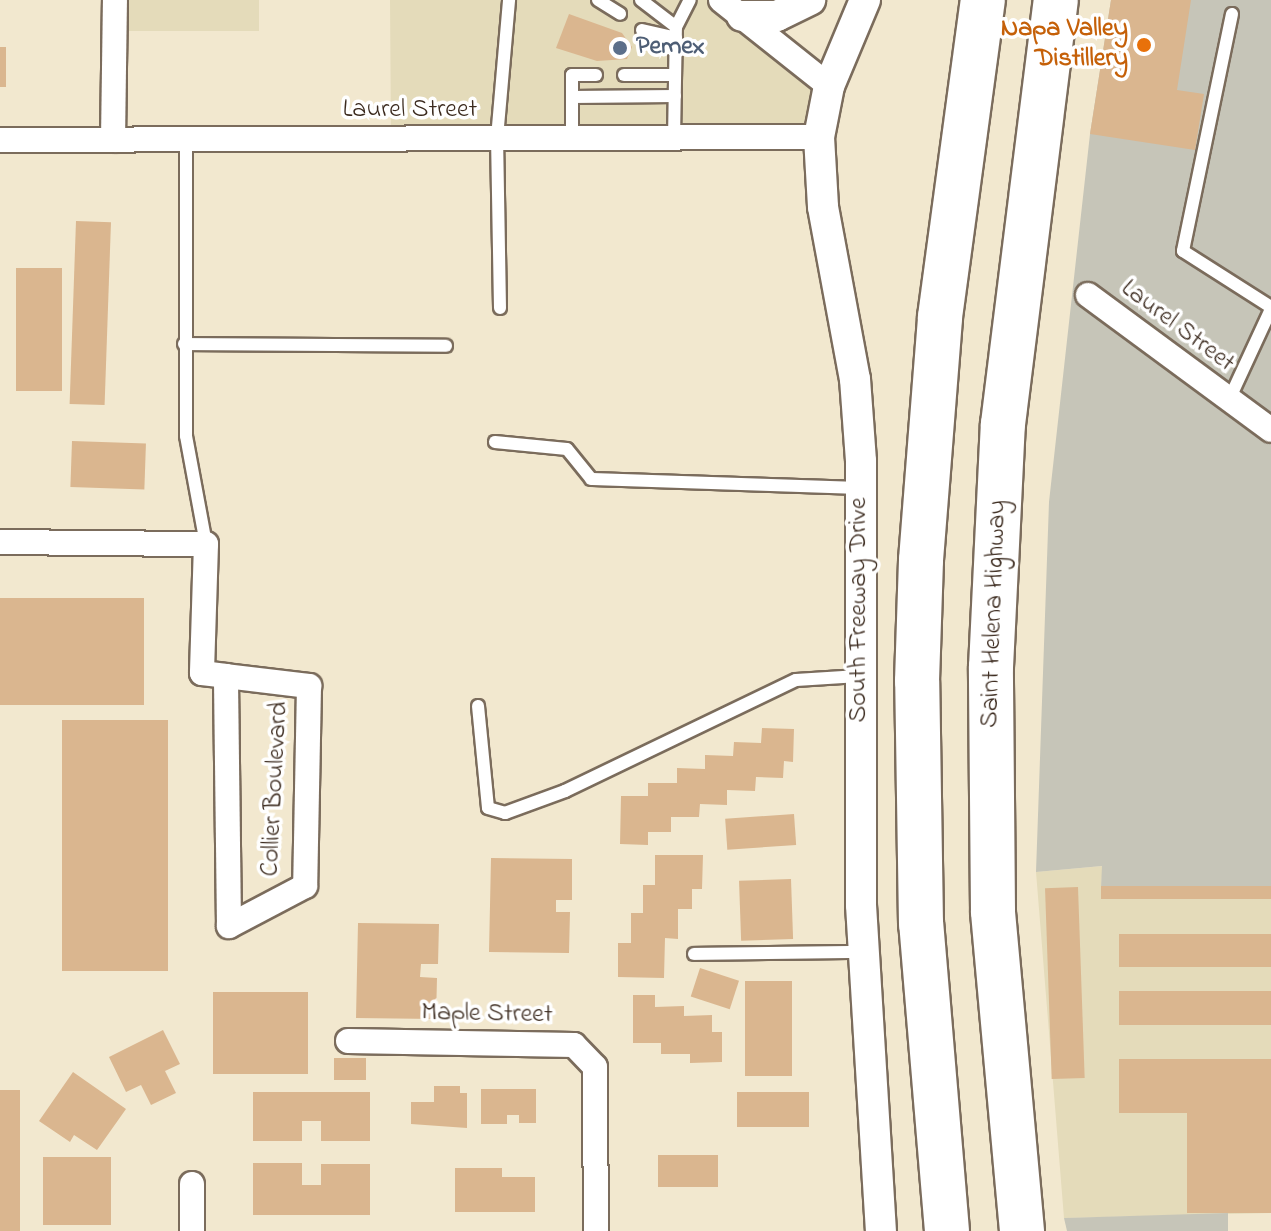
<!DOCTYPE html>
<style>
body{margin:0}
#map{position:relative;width:1271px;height:1231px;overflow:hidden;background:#f2e8cf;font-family:"Indie Flower",sans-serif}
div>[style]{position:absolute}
.built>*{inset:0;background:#e4dbba;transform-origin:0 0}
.industrial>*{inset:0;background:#c6c5b8}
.building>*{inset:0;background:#dab68f;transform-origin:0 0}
.roads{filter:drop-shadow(2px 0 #7b6c5c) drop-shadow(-2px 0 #7b6c5c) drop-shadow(0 2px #7b6c5c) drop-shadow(0 -2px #7b6c5c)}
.service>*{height:12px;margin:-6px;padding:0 6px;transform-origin:6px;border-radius:6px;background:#fff}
.minor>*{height:24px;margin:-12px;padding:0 12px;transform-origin:12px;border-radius:12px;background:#fff}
.tertiary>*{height:30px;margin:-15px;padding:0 15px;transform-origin:15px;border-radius:15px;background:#fff}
.motorway>*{height:44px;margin:-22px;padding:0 22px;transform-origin:22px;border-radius:22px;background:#fff}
.dots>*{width:22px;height:22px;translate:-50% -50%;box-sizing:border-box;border:4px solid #fff;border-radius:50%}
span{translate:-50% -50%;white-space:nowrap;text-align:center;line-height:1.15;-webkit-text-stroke:7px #fff;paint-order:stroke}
.food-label{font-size:26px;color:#c56008;font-weight:700}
.right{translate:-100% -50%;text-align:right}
.service-label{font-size:26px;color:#4e5e75;font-weight:700}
.left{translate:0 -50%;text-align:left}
.street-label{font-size:26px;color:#3b2a1e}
</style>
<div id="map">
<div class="built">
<div style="left:115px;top:0;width:144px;height:31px"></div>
<div style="clip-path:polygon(390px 0,810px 0,743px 16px,829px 86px,819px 137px,391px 139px)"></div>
<div style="clip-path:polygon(1103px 866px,1101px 886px,1271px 886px,1271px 1213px,1064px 1218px,1036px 872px)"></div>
</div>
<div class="industrial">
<div style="clip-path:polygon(1111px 0,1271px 0,1271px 886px,1101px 887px,1102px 866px,1036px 872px,1049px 502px,1090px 134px)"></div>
<div style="clip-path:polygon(1228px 1213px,1228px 1231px,1067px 1231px,1064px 1218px)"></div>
</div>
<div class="building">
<div style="clip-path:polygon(1111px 0,1191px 0,1177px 90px,1204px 94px,1195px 150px,1090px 134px)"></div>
<div style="clip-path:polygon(569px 14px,622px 33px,632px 47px,627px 59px,597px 61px,556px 48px)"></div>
<div style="left:0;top:47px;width:6px;height:40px"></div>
<div style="left:76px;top:221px;width:35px;height:183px;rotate:2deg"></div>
<div style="left:16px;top:268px;width:46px;height:123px"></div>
<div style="left:72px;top:441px;width:74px;height:46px;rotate:2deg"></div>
<div style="left:0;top:598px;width:144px;height:107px"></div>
<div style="left:62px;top:720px;width:106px;height:251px"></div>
<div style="clip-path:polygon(762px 728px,794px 729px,793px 762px,784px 761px,783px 778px,756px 777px,755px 791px,727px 790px,727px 805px,700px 804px,699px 817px,671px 817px,671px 832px,648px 832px,648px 845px,620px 844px,621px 796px,648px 796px,648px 783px,677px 783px,677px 768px,705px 769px,705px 755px,733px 756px,734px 742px,761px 743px)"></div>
<div style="left:794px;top:814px;width:31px;height:69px;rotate:86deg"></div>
<div style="clip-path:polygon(655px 855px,703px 855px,702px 889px,692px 889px,692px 909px,678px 909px,678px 939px,665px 938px,664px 978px,618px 977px,618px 943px,631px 943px,631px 913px,643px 913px,643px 885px,655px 885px)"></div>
<div style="clip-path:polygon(491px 858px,572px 859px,572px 900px,556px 900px,556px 912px,570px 912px,569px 953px,489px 952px)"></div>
<div style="left:791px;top:879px;width:60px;height:52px;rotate:88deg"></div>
<div style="left:1271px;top:886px;width:13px;height:170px;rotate:90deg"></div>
<div style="left:1078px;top:887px;width:191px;height:33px;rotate:88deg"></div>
<div style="clip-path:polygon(358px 923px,439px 924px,438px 964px,421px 964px,420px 977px,437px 978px,436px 1019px,356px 1018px)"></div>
<div style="left:1271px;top:934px;width:33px;height:152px;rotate:90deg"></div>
<div style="left:700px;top:968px;width:41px;height:30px;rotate:18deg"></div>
<div style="left:745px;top:981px;width:47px;height:95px"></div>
<div style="left:1119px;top:991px;width:152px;height:34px"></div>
<div style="left:213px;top:992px;width:95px;height:82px"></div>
<div style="clip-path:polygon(633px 995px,655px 995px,655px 1007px,684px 1006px,684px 1016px,712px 1015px,712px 1032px,722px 1032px,722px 1062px,690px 1063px,690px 1054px,661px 1054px,661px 1043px,633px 1043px)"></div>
<div style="clip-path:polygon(163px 1030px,180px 1064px,165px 1071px,176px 1093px,151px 1105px,141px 1085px,126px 1092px,109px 1057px)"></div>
<div style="left:334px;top:1058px;width:32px;height:22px"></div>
<div style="clip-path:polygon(1119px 1059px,1271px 1059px,1271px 1213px,1187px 1213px,1187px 1113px,1119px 1113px)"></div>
<div style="clip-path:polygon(73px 1072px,126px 1109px,97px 1150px,74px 1135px,70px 1142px,39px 1121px)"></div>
<div style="clip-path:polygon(434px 1086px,460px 1086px,460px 1093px,467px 1093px,467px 1128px,411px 1124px,411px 1102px,434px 1102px)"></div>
<div style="clip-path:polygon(481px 1089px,536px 1089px,536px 1123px,519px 1123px,519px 1115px,507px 1115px,507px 1124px,481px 1124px)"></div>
<div style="left:0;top:1090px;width:20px;height:141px"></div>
<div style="clip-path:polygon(253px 1092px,370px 1092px,370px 1141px,321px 1141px,321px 1121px,302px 1121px,302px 1141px,253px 1141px)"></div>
<div style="left:737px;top:1092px;width:72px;height:35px"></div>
<div style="left:658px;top:1155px;width:60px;height:32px"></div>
<div style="left:43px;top:1157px;width:68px;height:68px"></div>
<div style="clip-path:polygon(253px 1163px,302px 1163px,302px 1185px,321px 1185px,321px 1164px,370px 1164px,370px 1215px,253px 1215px)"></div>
<div style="clip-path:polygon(455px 1168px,502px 1168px,502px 1177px,535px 1177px,535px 1212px,455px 1212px)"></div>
</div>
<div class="roads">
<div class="service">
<div style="left:598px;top:0;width:26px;rotate:32deg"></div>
<div style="left:641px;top:0;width:44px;rotate:37.6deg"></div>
<div style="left:1232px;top:14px;width:242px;rotate:101.7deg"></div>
<div style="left:1183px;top:251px;width:104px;rotate:32.5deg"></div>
<div style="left:642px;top:30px;width:35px;rotate:13deg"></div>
<div style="left:624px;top:75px;width:51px"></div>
<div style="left:572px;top:97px;width:103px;rotate:-0.6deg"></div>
<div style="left:572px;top:138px;width:63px;rotate:-90deg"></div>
<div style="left:572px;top:75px;width:24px"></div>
<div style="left:674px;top:138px;width:111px;rotate:-89deg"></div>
<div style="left:676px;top:27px;width:30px;rotate:-63deg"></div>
<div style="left:186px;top:140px;width:296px;rotate:90deg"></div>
<div style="left:186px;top:436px;width:110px;rotate:79.5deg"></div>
<div style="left:500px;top:308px;width:170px;rotate:-91deg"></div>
<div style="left:497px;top:138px;width:139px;rotate:-85deg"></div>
<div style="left:184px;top:344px;width:262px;rotate:0.4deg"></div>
<div style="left:1228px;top:402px;width:102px;rotate:-65.2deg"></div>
<div style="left:495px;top:442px;width:72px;rotate:5.6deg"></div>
<div style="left:567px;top:449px;width:38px;rotate:51deg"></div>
<div style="left:591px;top:479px;width:270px;rotate:1.9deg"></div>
<div style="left:478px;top:706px;width:102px;rotate:84.4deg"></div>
<div style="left:488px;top:808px;width:18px;rotate:16deg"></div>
<div style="left:505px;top:813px;width:64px;rotate:-20.1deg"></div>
<div style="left:565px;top:791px;width:256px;rotate:-25.7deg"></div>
<div style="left:796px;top:680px;width:63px;rotate:-3.6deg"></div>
<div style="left:694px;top:954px;width:169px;rotate:-0.7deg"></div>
</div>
<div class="minor">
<div style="left:721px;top:0;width:138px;rotate:38.5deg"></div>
<div style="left:0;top:140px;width:819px;rotate:-0.21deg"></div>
<div style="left:113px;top:140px;width:140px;rotate:-89.2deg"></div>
<div style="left:1088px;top:295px;width:227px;rotate:36.4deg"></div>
<div style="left:0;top:542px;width:206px;rotate:0.6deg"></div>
<div style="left:206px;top:544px;width:129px;rotate:91.8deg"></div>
<div style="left:202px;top:673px;width:24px;rotate:7deg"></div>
<div style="left:226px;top:676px;width:84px;rotate:6.9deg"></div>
<div style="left:309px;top:686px;width:200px;rotate:91.1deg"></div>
<div style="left:305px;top:886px;width:86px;rotate:152.2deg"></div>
<div style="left:229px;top:926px;width:250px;rotate:-90.7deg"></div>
<div style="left:348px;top:1041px;width:226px;rotate:1deg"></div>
<div style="left:574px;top:1045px;width:30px;rotate:46deg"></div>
<div style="left:595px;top:1067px;width:164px;rotate:89.7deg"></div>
<div style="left:192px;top:1184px;width:47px;rotate:90deg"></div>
</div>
<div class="tertiary">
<div style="left:865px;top:0;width:93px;rotate:112.7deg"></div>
<div style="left:829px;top:86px;width:52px;rotate:101.1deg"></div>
<div style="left:819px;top:137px;width:70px;rotate:86.7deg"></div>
<div style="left:823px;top:207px;width:175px;rotate:79.5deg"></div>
<div style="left:855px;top:379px;width:82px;rotate:85.8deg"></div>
<div style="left:861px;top:461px;width:444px;rotate:90deg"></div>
<div style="left:861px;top:905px;width:327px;rotate:86.5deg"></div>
<div style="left:742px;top:16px;width:35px"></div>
<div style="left:777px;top:16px;width:37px;rotate:-26deg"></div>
</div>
<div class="motorway">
<div style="left:947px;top:1231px;width:308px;rotate:-94.8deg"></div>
<div style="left:921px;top:924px;width:243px;rotate:-90.9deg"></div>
<div style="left:917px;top:681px;width:121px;rotate:-88.1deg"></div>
<div style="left:921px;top:560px;width:244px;rotate:-85.5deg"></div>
<div style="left:940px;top:317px;width:320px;rotate:-82.3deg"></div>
<div style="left:1022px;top:1231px;width:321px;rotate:-95.2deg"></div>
<div style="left:993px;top:911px;width:244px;rotate:-90.5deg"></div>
<div style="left:991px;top:667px;width:243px;rotate:-87.2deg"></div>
<div style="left:1003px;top:424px;width:427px;rotate:-82.9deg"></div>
</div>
</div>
<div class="dots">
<div style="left:1144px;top:45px;background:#e8710a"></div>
<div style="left:620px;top:48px;background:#5c6f8a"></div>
</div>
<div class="food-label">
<span class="right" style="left:1128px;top:45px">Napa Valley<br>Distillery</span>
</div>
<div class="service-label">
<span class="left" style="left:636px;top:48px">Pemex</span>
</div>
<div class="street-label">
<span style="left:410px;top:111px">Laurel Street</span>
<span style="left:1177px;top:327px;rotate:37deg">Laurel Street</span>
<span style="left:860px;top:610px;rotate:-90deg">South Freeway Drive</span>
<span style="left:995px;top:614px;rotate:-88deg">Saint Helena Highway</span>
<span style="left:276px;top:789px;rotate:-87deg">Collier Boulevard</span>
<span style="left:487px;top:1015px;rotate:1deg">Maple Street</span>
</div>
</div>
